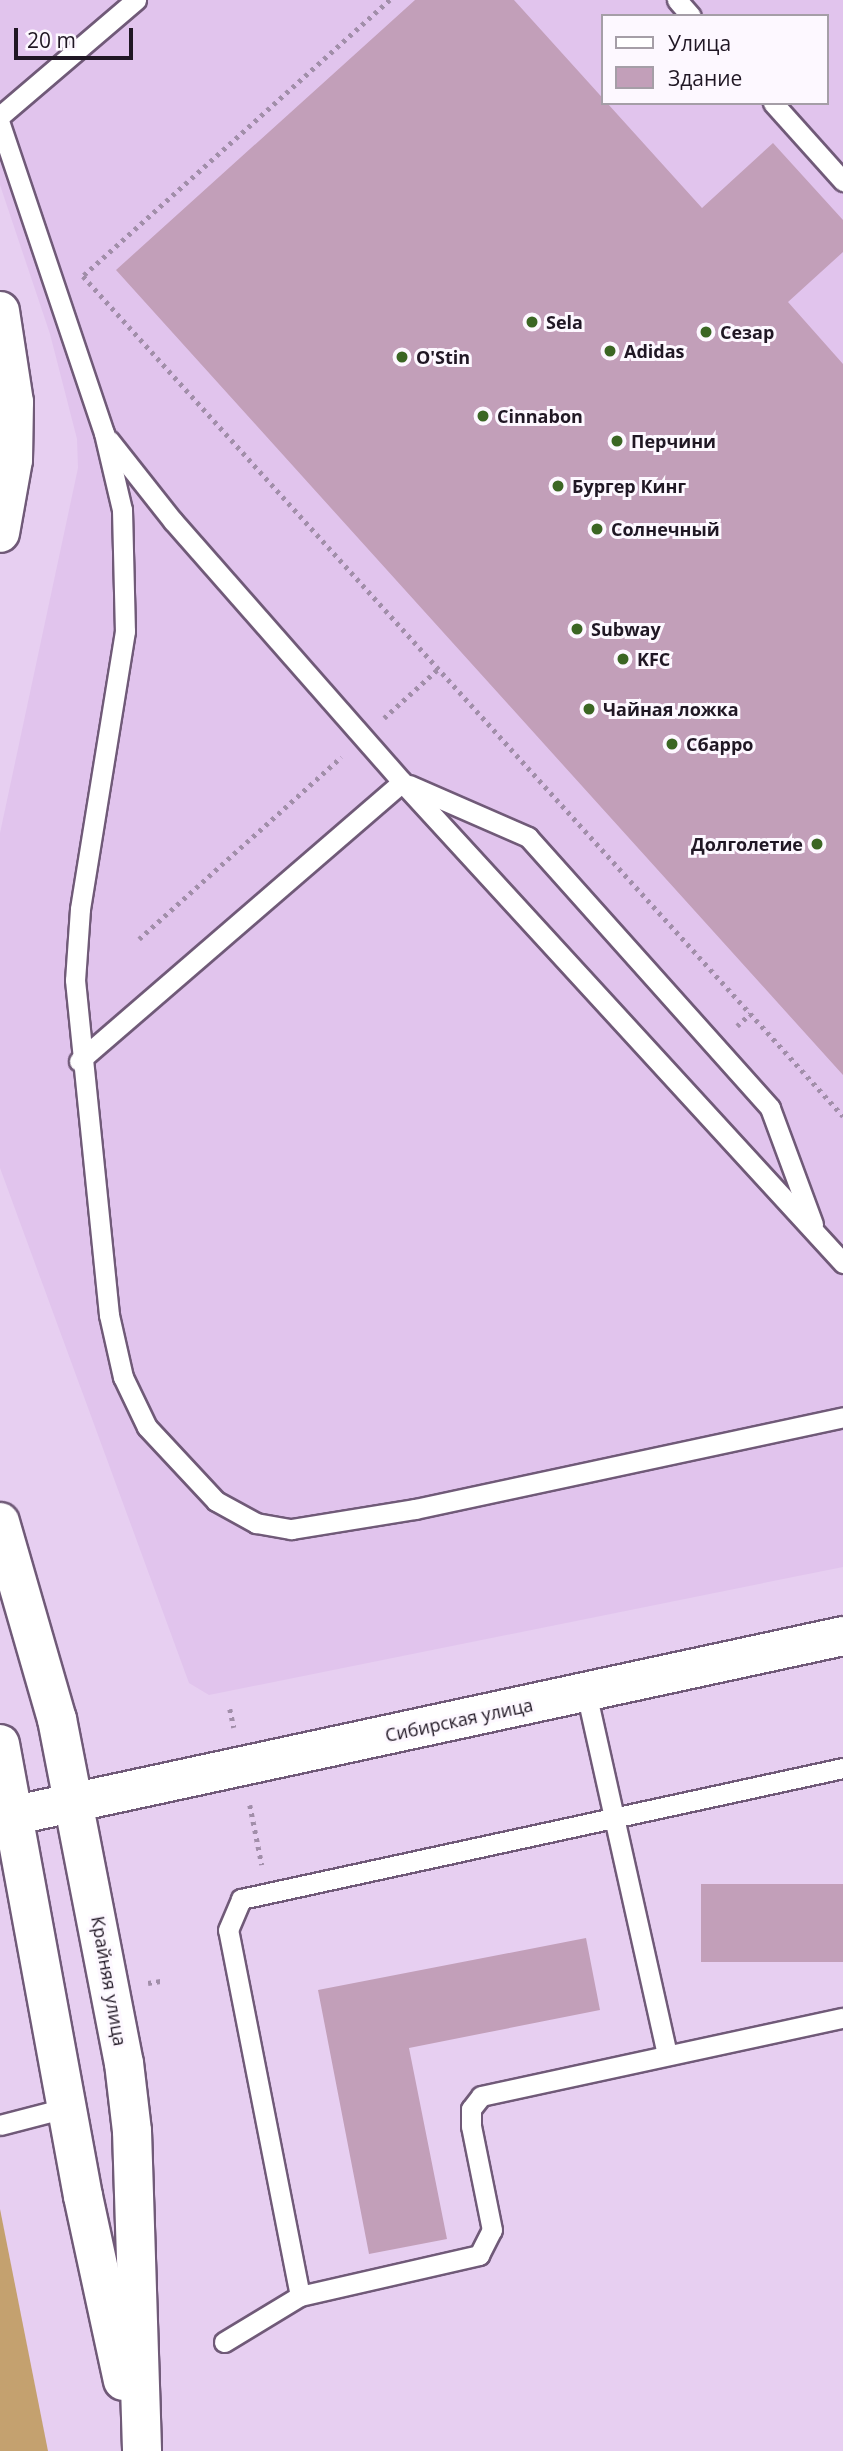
<!DOCTYPE html>
<meta charset="utf-8">
<style>
body{margin:0}
#map{position:relative;width:843px;height:2451px;overflow:hidden;background:#e7cff1;font-family:"Open Sans",sans-serif}
div>[style]{position:absolute}
.built>*{inset:0;background:#e1c4ed}
.green>*{inset:0;background:#c4a16f}
.building>*{inset:0;background:#c29fb9;transform-origin:0 0}
.path>*{height:4.5px;margin-top:-2.25px;transform-origin:0;background:repeating-linear-gradient(90deg,#a18ea9 0 3.5px,transparent 0 8.5px)}
.roads{filter:drop-shadow(2px 0 #705a78) drop-shadow(-2px 0 #705a78) drop-shadow(0 2px #705a78) drop-shadow(0 -2px #705a78)}
.lane>*{height:19px;margin:-9.5px;padding:0 9.5px;transform-origin:9.5px;border-radius:9.5px;background:#fff}
.secondary>*{height:38px;margin:-19px;padding:0 19px;transform-origin:19px;border-radius:19px;background:#fff}
.dots>*{width:19px;height:19px;translate:-50% -50%;box-sizing:border-box;border:4px solid #fdf8ff;border-radius:50%}
span{translate:-50% -50%;white-space:nowrap;text-align:center;line-height:1.15;-webkit-text-stroke:6px #fdf8ff;paint-order:stroke}
.poi-label{font-size:18px;color:#201724;font-weight:700}
.left{translate:0 -50%;text-align:left}
.right{translate:-100% -50%;text-align:right}
.street-label{font-size:18px;color:#201724}
.legend{position:absolute;left:601px;top:14px;width:228px;height:91px;box-sizing:border-box;background:#fdf8ff;border:2px solid #a59ea7;margin:0;padding:9px 12px;list-style:none;font-size:21px;color:#201724}
.legend li{display:flex;align-items:center;gap:14px;height:35px}
.legend b{width:35px;border:2px solid #a59ea7}
.scale{position:absolute;left:14px;top:28px;width:119px;height:32px;box-sizing:border-box;border:4px solid #201724;border-top:0;padding-left:9px;font-size:21px;line-height:24px;white-space:nowrap;color:#201724;-webkit-text-stroke:5px #fdf8ff;paint-order:stroke}
</style>
<div id="map">
<div class="built">
<div style="clip-path:polygon(evenodd,0 0,843px 0,843px 1567px,209px 1695px,189px 1683px,0 1168px,0 833px,78px 468px,77px 439px,50px 334px,0 185px,0 0,603px 16px,827px 16px,827px 103px,603px 103px,603px 16px)"></div>
</div>
<div class="green">
<div style="clip-path:polygon(0 2209px,48px 2451px,0 2451px)"></div>
</div>
<div class="building">
<div style="clip-path:polygon(415px 0,514px 0,702px 208px,773px 143px,843px 220px,843px 252px,788px 302px,843px 364px,843px 1075px,116px 270px)"></div>
<div style="left:843px;top:1884px;width:78px;height:142px;rotate:90deg"></div>
<div style="clip-path:polygon(586px 1938px,600px 2010px,409px 2048px,447px 2239px,369px 2254px,318px 1990px)"></div>
</div>
<div class="path">
<div style="left:390px;top:0;width:413px;rotate:138deg"></div>
<div style="left:83px;top:276px;width:1133px;rotate:47.86deg"></div>
<div style="left:384px;top:718px;width:73px;rotate:-42.2deg"></div>
<div style="left:139px;top:939px;width:272px;rotate:-42deg"></div>
<div style="left:737px;top:1026px;width:18px;rotate:-43deg"></div>
<div style="left:230px;top:1709px;width:19px;rotate:78deg"></div>
<div style="left:250px;top:1805px;width:61px;rotate:78.7deg"></div>
<div style="left:148px;top:1983px;width:13px;rotate:-9deg"></div>
</div>
<div class="roads">
<div class="lane">
<div style="left:677px;top:0;width:21px;rotate:49deg"></div>
<div style="left:773px;top:103px;width:105px;rotate:48.1deg"></div>
<div style="left:0;top:116px;width:179px;rotate:-40.5deg"></div>
<div style="left:0;top:124px;width:326px;rotate:71.4deg"></div>
<div style="left:104px;top:433px;width:79px;rotate:76.8deg"></div>
<div style="left:122px;top:510px;width:121px;rotate:88.6deg"></div>
<div style="left:125px;top:631px;width:282px;rotate:99.2deg"></div>
<div style="left:80px;top:909px;width:71px;rotate:94deg"></div>
<div style="left:75px;top:980px;width:337px;rotate:84.2deg"></div>
<div style="left:109px;top:1315px;width:64px;rotate:77.3deg"></div>
<div style="left:123px;top:1377px;width:55px;rotate:64.4deg"></div>
<div style="left:147px;top:1427px;width:101px;rotate:47deg"></div>
<div style="left:216px;top:1501px;width:46px;rotate:28.8deg"></div>
<div style="left:256px;top:1523px;width:36px;rotate:10deg"></div>
<div style="left:291px;top:1529px;width:126px;rotate:-9.2deg"></div>
<div style="left:415px;top:1509px;width:438px;rotate:-12.1deg"></div>
<div style="left:109px;top:440px;width:103px;rotate:51.7deg"></div>
<div style="left:173px;top:521px;width:347px;rotate:48.7deg"></div>
<div style="left:402px;top:782px;width:653px;rotate:47.48deg"></div>
<div style="left:409px;top:785px;width:130px;rotate:23.6deg"></div>
<div style="left:528px;top:837px;width:363px;rotate:48.2deg"></div>
<div style="left:770px;top:1108px;width:124px;rotate:69.7deg"></div>
<div style="left:79px;top:1061px;width:427px;rotate:-40.8deg"></div>
<div style="left:586px;top:1692px;width:371px;rotate:77.4deg"></div>
<div style="left:0;top:2125px;width:71px;rotate:-14.6deg"></div>
<div style="left:300px;top:2296px;width:184px;rotate:-12.9deg"></div>
<div style="left:479px;top:2255px;width:28px;rotate:-63deg"></div>
<div style="left:492px;top:2230px;width:106px;rotate:-101.4deg"></div>
<div style="left:471px;top:2126px;width:17px;rotate:-90deg"></div>
<div style="left:471px;top:2109px;width:16px;rotate:-52deg"></div>
<div style="left:481px;top:2096px;width:370px;rotate:-12.2deg"></div>
<div style="left:224px;top:2342px;width:89px;rotate:-31.2deg"></div>
<div style="left:300px;top:2296px;width:373px;rotate:-101.1deg"></div>
<div style="left:228px;top:1930px;width:34px;rotate:-67deg"></div>
<div style="left:241px;top:1899px;width:616px;rotate:-12.28deg"></div>
</div>
<div class="secondary">
<div style="left:0;top:311px;width:92px;rotate:81.3deg"></div>
<div style="left:14px;top:402px;width:58px;rotate:91deg"></div>
<div style="left:13px;top:460px;width:74px;rotate:100.1deg"></div>
<div style="left:0;top:1522px;width:205px;rotate:73.9deg"></div>
<div style="left:57px;top:1719px;width:350px;rotate:79deg"></div>
<div style="left:124px;top:2063px;width:68px;rotate:83.3deg"></div>
<div style="left:132px;top:2131px;width:320px;rotate:88.2deg"></div>
<div style="left:0;top:1744px;width:460px;rotate:79.6deg"></div>
<div style="left:83px;top:2196px;width:189px;rotate:77.8deg"></div>
<div style="left:16px;top:1815px;width:846px;rotate:-12.21deg"></div>
</div>
</div>
<div class="dots">
<div style="left:532px;top:322px;background:#3b6623"></div>
<div style="left:706px;top:332px;background:#3b6623"></div>
<div style="left:610px;top:351px;background:#3b6623"></div>
<div style="left:402px;top:357px;background:#3b6623"></div>
<div style="left:483px;top:416px;background:#3b6623"></div>
<div style="left:617px;top:441px;background:#3b6623"></div>
<div style="left:558px;top:486px;background:#3b6623"></div>
<div style="left:597px;top:529px;background:#3b6623"></div>
<div style="left:577px;top:629px;background:#3b6623"></div>
<div style="left:623px;top:659px;background:#3b6623"></div>
<div style="left:589px;top:709px;background:#3b6623"></div>
<div style="left:672px;top:744px;background:#3b6623"></div>
<div style="left:817px;top:844px;background:#3b6623"></div>
</div>
<div class="poi-label">
<span class="left" style="left:546px;top:322px">Sela</span>
<span class="left" style="left:720px;top:332px">Сезар</span>
<span class="left" style="left:624px;top:351px">Adidas</span>
<span class="left" style="left:416px;top:357px">O'Stin</span>
<span class="left" style="left:497px;top:416px">Cinnabon</span>
<span class="left" style="left:631px;top:441px">Перчини</span>
<span class="left" style="left:572px;top:486px">Бургер Кинг</span>
<span class="left" style="left:611px;top:529px">Солнечный</span>
<span class="left" style="left:591px;top:629px">Subway</span>
<span class="left" style="left:637px;top:659px">KFC</span>
<span class="left" style="left:603px;top:709px">Чайная ложка</span>
<span class="left" style="left:686px;top:744px">Сбарро</span>
<span class="right" style="left:803px;top:844px">Долголетие</span>
</div>
<div class="street-label">
<span style="left:459px;top:1720px;rotate:-12deg">Сибирская улица</span>
<span style="left:109px;top:1981px;rotate:80deg">Крайняя улица</span>
</div>
<ul class="legend">
<li><b style="height:9px;background:#fff"></b>Улица</li>
<li><b style="height:19px;background:#c29fb9"></b>Здание</li>
</ul>
<div class="scale">20 m</div>
</div>
